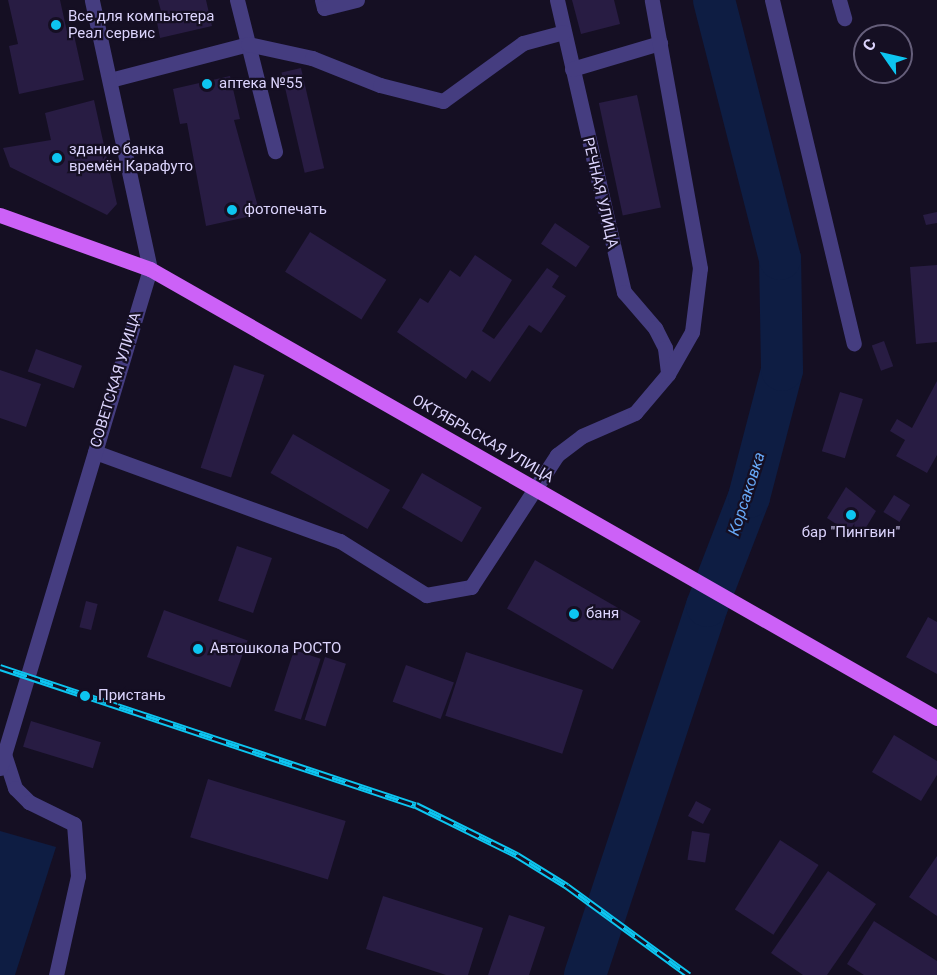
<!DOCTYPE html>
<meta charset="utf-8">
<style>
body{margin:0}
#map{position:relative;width:937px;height:975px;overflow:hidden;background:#150f23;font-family:Roboto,sans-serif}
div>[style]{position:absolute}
.water>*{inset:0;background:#0e1d43}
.river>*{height:42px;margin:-21px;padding:0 21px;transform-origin:21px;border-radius:21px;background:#0e1d43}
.building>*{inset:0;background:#281c43;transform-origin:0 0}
.minor>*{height:15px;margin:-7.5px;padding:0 7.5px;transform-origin:7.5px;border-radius:7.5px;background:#453d80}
.major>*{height:15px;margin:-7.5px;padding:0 7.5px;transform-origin:7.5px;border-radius:7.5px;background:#cc61f7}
.rail>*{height:7px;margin-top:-3.5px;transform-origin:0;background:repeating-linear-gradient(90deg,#150f23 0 14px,#0dc5f0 0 28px);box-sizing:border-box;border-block:2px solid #0dc5f0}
.dots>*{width:16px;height:16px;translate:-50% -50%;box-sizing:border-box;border:3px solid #150f23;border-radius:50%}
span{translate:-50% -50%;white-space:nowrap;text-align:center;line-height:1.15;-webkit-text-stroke:4.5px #150f23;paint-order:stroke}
.poi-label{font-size:15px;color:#dcd4fd}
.left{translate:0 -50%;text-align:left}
.street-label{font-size:15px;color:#dcd4fd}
.water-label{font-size:16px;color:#67a8f7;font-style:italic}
.north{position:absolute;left:853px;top:24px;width:60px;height:60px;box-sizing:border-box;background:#150f23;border:2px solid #655e7a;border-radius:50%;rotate:304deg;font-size:16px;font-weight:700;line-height:24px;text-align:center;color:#dcd4fd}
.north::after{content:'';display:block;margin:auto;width:21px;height:27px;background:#0dc5f0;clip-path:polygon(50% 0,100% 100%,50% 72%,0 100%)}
</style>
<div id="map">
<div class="water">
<div style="clip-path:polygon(0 831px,56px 847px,15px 975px,0 975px)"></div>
</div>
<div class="river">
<div style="left:585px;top:975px;width:389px;rotate:-71.7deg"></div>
<div style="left:707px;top:606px;width:117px;rotate:-68.9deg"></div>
<div style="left:749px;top:497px;width:131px;rotate:-75.4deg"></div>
<div style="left:782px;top:370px;width:111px;rotate:-91deg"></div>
<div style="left:780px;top:259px;width:267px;rotate:-104.3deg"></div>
</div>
<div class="building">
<div style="clip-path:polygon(8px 0,60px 0,68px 36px,74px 35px,84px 80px,19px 94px,9px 46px,18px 44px)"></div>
<div style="clip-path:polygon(158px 0,206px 0,212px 26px,160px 38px,155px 12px,161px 11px)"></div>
<div style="clip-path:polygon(572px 0,614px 0,620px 24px,581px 34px)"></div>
<div style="left:301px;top:68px;width:103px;height:20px;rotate:77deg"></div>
<div style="clip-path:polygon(230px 76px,240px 119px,234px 120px,260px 214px,206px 226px,187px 123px,180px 124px,173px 89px)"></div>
<div style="left:637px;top:95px;width:115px;height:39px;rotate:78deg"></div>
<div style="clip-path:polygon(94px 100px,117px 204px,107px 215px,10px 167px,3px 148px,51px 140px,45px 113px)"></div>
<div style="clip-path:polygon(937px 212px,937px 223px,926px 225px,923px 215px)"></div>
<div style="left:555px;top:223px;width:42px;height:25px;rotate:34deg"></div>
<div style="left:310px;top:232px;width:90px;height:47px;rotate:32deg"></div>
<div style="clip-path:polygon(475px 255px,512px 280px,482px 331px,494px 339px,547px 268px,559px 276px,552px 287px,566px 296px,541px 333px,529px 325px,490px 382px,472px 370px,466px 379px,397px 332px,420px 298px,428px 303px,450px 270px,460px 277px)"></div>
<div style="clip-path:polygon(937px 265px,937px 342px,916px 344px,910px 267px)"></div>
<div style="left:884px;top:341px;width:27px;height:13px;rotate:70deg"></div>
<div style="left:36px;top:349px;width:49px;height:24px;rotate:20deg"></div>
<div style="left:234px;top:365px;width:32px;height:108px;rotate:18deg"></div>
<div style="clip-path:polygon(0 370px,41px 384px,26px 427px,0 418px)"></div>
<div style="clip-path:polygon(937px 381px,937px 455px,927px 473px,896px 456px,905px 440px,890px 431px,897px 419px,912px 428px)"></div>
<div style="left:840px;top:392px;width:24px;height:62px;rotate:17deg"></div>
<div style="left:293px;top:434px;width:112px;height:45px;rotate:30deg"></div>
<div style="left:422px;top:473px;width:69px;height:40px;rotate:30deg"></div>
<div style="clip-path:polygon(846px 487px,876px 511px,859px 539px,827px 518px)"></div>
<div style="left:894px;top:495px;width:19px;height:20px;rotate:32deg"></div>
<div style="left:237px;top:546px;width:37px;height:58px;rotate:19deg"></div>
<div style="left:535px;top:560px;width:122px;height:56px;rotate:30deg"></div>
<div style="left:86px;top:601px;width:12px;height:27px;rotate:14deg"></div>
<div style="left:164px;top:610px;width:89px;height:50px;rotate:20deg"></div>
<div style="clip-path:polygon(928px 617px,937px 622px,937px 674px,906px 657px)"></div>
<div style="left:294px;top:650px;width:28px;height:64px;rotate:18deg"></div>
<div style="left:466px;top:652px;width:123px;height:67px;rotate:18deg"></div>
<div style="left:325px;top:657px;width:22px;height:66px;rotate:18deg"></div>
<div style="left:406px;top:665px;width:51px;height:39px;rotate:20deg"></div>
<div style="left:31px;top:721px;width:73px;height:27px;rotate:17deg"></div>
<div style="clip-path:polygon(894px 735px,937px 761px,937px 775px,921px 801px,872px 772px)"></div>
<div style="left:208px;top:779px;width:144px;height:61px;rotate:17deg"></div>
<div style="left:696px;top:801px;width:17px;height:17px;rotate:28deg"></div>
<div style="left:692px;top:831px;width:18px;height:29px;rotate:9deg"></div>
<div style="left:780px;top:840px;width:46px;height:83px;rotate:33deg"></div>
<div style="clip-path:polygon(937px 856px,937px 916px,909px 897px)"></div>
<div style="clip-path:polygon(828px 871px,876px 904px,827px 975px,803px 975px,771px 953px)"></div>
<div style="clip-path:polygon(383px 896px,483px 928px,468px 975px,446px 975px,366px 949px)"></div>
<div style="clip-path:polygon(509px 915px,545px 927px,529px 975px,488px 975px)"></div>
<div style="clip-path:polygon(874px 921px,937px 961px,937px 975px,864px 975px,847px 964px)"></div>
</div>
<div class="minor">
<div style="left:237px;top:0;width:156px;rotate:75.9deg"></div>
<div style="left:322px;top:0;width:8px;rotate:76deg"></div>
<div style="left:324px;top:8px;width:34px;rotate:-14deg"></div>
<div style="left:557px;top:0;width:300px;rotate:77.1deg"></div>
<div style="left:624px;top:292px;width:48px;rotate:49.3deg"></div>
<div style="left:655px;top:328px;width:22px;rotate:63deg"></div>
<div style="left:665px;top:348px;width:26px;rotate:83deg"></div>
<div style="left:772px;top:0;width:353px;rotate:76.6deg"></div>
<div style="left:839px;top:0;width:19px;rotate:74deg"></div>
<div style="left:572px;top:69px;width:92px;rotate:-16.5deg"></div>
<div style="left:110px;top:80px;width:143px;rotate:-14.6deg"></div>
<div style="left:248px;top:44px;width:66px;rotate:12.3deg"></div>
<div style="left:312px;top:58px;width:73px;rotate:21.7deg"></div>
<div style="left:380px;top:85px;width:65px;rotate:14.3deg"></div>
<div style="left:443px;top:101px;width:99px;rotate:-35.9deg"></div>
<div style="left:523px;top:43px;width:42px;rotate:-15deg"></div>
<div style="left:95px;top:452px;width:261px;rotate:20deg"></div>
<div style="left:340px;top:541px;width:102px;rotate:32.1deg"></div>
<div style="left:426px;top:595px;width:46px;rotate:-10.1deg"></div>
<div style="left:471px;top:587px;width:158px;rotate:-56.9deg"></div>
<div style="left:557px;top:455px;width:31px;rotate:-37deg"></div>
<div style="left:582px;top:436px;width:58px;rotate:-23.5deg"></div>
<div style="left:635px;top:413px;width:51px;rotate:-49.8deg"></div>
<div style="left:668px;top:374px;width:48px;rotate:-60.3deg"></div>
<div style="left:692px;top:332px;width:64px;rotate:-82.9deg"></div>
<div style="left:700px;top:268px;width:272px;rotate:-100.2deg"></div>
<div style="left:4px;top:754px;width:36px;rotate:72deg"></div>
<div style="left:15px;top:788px;width:20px;rotate:45deg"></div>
<div style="left:29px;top:802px;width:50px;rotate:26.1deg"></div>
<div style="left:74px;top:824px;width:52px;rotate:85.6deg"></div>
<div style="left:78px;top:876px;width:101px;rotate:102.5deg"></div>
<div style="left:0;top:768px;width:521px;rotate:-73.27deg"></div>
<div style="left:150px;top:269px;width:275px;rotate:-102.2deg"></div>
</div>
<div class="major">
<div style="left:0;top:215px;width:159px;rotate:19.8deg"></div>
<div style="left:150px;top:269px;width:906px;rotate:29.71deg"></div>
</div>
<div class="rail">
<div style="left:0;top:667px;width:438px;rotate:18.4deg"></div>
<div style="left:416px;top:805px;width:113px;rotate:26.3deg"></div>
<div style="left:517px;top:855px;width:59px;rotate:31.8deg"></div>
<div style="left:567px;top:886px;width:151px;rotate:36.1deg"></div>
</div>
<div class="dots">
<div style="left:56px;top:25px;background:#0dc5f0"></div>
<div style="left:207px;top:84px;background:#0dc5f0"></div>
<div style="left:57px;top:158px;background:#0dc5f0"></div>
<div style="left:232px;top:210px;background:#0dc5f0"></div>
<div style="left:851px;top:515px;background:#0dc5f0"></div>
<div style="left:574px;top:614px;background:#0dc5f0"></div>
<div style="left:198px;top:649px;background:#0dc5f0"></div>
<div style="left:85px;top:696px;background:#0dc5f0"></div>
</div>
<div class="poi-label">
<span class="left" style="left:68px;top:25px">Все для компьютера<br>Реал сервис</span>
<span class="left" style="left:219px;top:84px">аптека №55</span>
<span class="left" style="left:69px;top:158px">здание банка<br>времён Карафуто</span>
<span class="left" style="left:244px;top:210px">фотопечать</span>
<span style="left:851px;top:533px">бар "Пингвин"</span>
<span class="left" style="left:586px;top:614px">баня</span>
<span class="left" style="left:210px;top:649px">Автошкола РОСТО</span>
<span class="left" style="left:98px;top:696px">Пристань</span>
</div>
<div class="street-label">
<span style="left:600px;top:193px;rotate:77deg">РЕЧНАЯ УЛИЦА</span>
<span style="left:116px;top:380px;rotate:-73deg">СОВЕТСКАЯ УЛИЦА</span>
<span style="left:483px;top:439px;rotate:30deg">ОКТЯБРЬСКАЯ УЛИЦА</span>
</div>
<div class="water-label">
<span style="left:747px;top:494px;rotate:-72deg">Корсаковка</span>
</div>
<div class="north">С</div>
</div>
